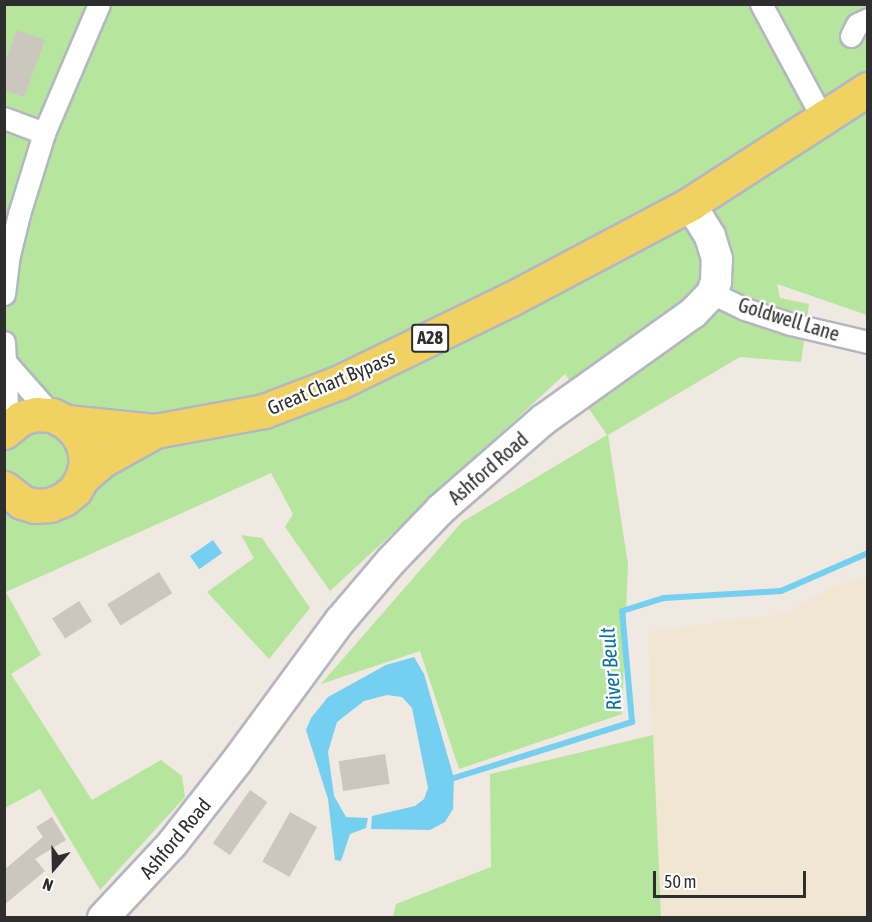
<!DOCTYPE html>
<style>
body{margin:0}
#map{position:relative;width:872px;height:922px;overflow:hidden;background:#efe9e1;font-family:"Asap Condensed",sans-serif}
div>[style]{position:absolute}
.education>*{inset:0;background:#f0e6d1}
.green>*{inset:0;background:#b6e59e}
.water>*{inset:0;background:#75cff0;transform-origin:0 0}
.stream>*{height:6px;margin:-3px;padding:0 3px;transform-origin:3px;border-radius:3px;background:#75cff0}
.building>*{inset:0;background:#cbc7bf;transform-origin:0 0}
.roads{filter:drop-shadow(2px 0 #b4b7c1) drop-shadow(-2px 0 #b4b7c1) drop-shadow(0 2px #b4b7c1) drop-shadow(0 -2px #b4b7c1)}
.street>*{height:21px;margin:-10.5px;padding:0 10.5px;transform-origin:10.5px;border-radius:10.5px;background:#fff}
.secondary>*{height:30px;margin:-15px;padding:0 15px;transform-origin:15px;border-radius:15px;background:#fff}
.primary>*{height:33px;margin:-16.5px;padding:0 16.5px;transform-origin:16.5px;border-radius:16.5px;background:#f2d163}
span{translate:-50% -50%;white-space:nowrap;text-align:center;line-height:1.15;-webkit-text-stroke:5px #fff;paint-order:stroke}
.shield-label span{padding:2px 4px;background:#fff;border:2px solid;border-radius:4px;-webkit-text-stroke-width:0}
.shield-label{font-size:18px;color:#2e2e2e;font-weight:700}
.street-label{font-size:20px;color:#2e2e2e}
.water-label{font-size:21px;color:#0d6fa3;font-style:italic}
.frame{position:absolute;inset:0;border:6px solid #2e2e2e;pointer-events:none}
.north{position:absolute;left:24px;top:838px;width:60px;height:60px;-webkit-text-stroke:4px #fff;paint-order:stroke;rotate:200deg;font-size:16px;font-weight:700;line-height:24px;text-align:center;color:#2e2e2e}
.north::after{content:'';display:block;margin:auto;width:21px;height:27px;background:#2e2e2e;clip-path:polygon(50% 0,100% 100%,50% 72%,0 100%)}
.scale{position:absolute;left:653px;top:871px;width:153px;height:27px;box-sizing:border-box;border:3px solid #2e2e2e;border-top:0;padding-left:8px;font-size:18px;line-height:21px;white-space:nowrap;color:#2e2e2e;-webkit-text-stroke:4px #fff;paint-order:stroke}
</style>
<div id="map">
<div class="education">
<div style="clip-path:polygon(867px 576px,867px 917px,661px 917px,648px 632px,788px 613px,832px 587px)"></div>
</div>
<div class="green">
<div style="clip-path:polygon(5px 5px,867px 5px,867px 315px,777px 284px,780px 298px,809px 304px,801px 362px,740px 357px,608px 435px,628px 564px,622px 714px,459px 769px,420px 651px,321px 684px,462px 522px,607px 435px,565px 374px,330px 591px,285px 527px,293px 514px,271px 473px,6px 592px,41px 655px,11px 674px,92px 800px,161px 760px,182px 776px,185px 797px,100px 890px,40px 789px,5px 808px)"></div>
<div style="clip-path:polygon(241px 535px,262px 538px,310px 608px,269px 659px,207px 592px,254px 558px)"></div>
<div style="clip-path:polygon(653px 735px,661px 917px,393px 917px,396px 904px,491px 867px,490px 774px)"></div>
</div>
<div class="water">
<div style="left:213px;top:540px;width:16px;height:28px;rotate:55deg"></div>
<div style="clip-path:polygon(414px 657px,424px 674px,454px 778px,453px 809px,445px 822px,430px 830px,371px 829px,372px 816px,415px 806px,424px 799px,428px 788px,412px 708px,402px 697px,387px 695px,364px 701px,337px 722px,328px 752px,334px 796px,346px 817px,368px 818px,366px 828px,350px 834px,341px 861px,335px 860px,328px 799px,306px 730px,311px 718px,328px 697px,386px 665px)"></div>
</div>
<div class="stream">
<div style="left:454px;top:778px;width:187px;rotate:-17.5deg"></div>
<div style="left:632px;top:722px;width:111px;rotate:-95.1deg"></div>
<div style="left:622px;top:611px;width:44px;rotate:-17.2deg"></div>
<div style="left:664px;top:598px;width:117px;rotate:-3.4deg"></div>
<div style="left:781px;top:591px;width:95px;rotate:-23.6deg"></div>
</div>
<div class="building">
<div style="clip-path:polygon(17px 30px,45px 40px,24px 97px,4px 90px,4px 64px)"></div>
<div style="left:159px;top:572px;width:25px;height:61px;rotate:58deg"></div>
<div style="left:79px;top:601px;width:24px;height:32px;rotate:57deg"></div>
<div style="left:385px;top:754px;width:30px;height:47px;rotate:81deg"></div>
<div style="left:250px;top:790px;width:21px;height:65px;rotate:35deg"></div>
<div style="left:290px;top:812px;width:31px;height:57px;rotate:29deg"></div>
<div style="clip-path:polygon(52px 817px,66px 840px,35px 859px,45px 871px,4px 905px,4px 870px,43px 837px,36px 827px)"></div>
</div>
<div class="roads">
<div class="street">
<div style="left:761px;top:4px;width:131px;rotate:61.7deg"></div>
<div style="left:851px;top:36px;width:13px;rotate:-63deg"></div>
<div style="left:857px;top:24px;width:12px;rotate:-24deg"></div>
<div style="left:4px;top:118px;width:43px;rotate:20.6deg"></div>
<div style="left:712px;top:293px;width:37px;rotate:26deg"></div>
<div style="left:745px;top:309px;width:48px;rotate:18.1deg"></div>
<div style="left:791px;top:324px;width:79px;rotate:13.2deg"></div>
<div style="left:4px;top:294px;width:39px;rotate:-83deg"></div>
<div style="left:9px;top:255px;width:42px;rotate:-76.3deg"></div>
<div style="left:19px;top:214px;width:85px;rotate:-72.8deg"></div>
<div style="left:44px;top:133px;width:140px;rotate:-66.9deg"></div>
<div style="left:4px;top:342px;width:85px;rotate:87.3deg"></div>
<div style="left:7px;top:364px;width:68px;rotate:48.6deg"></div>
</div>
<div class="secondary">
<div style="left:103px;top:918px;width:101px;rotate:-47deg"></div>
<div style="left:172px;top:844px;width:105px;rotate:-51.9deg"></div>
<div style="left:237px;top:761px;width:174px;rotate:-53.7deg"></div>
<div style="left:340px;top:621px;width:80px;rotate:-49.6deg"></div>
<div style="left:392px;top:560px;width:71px;rotate:-46.1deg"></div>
<div style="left:441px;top:509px;width:135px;rotate:-41.1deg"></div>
<div style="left:543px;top:420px;width:184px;rotate:-35.5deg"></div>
<div style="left:693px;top:313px;width:28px;rotate:-46deg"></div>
<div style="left:712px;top:293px;width:12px;rotate:-70deg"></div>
<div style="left:716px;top:282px;width:23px;rotate:-88deg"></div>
<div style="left:717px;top:259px;width:24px;rotate:-107deg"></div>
<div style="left:710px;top:236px;width:38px;rotate:-122deg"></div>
</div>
<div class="primary">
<div style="left:66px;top:422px;width:89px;rotate:5.8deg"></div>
<div style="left:155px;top:431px;width:111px;rotate:-10.4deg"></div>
<div style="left:264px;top:411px;width:81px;rotate:-20.9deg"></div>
<div style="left:340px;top:382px;width:188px;rotate:-25.9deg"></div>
<div style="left:509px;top:300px;width:205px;rotate:-27.9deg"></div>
<div style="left:690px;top:204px;width:212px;rotate:-32.9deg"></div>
<div style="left:4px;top:432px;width:22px;rotate:-39deg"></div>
<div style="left:21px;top:418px;width:16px;rotate:-15deg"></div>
<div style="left:36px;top:414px;width:16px;rotate:4deg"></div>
<div style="left:52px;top:415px;width:16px;rotate:27deg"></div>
<div style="left:66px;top:422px;width:16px;rotate:45deg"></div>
<div style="left:77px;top:433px;width:16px;rotate:63deg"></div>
<div style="left:84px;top:447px;width:16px;rotate:83deg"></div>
<div style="left:86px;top:463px;width:16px;rotate:105deg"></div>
<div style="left:82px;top:478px;width:14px;rotate:120deg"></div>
<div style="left:75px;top:490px;width:14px;rotate:141deg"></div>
<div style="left:64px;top:499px;width:15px;rotate:157deg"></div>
<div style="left:50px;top:505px;width:15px;rotate:176deg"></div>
<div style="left:35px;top:506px;width:14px;rotate:-163deg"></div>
<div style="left:22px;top:502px;width:23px;rotate:-142deg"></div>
<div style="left:82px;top:478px;width:28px;rotate:-41deg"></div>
<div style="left:103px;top:460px;width:60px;rotate:-29.1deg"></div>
</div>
</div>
<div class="shield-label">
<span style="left:430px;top:338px">A28</span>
</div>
<div class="street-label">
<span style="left:789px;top:319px;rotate:17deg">Goldwell Lane</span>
<span style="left:331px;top:382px;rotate:-23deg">Great Chart Bypass</span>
<span style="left:488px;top:468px;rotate:-41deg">Ashford Road</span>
<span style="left:175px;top:838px;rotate:-50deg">Ashford Road</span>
</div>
<div class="water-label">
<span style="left:610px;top:669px;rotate:-95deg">River Beult</span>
</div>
<div class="frame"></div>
<div class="north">N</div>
<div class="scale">50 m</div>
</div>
